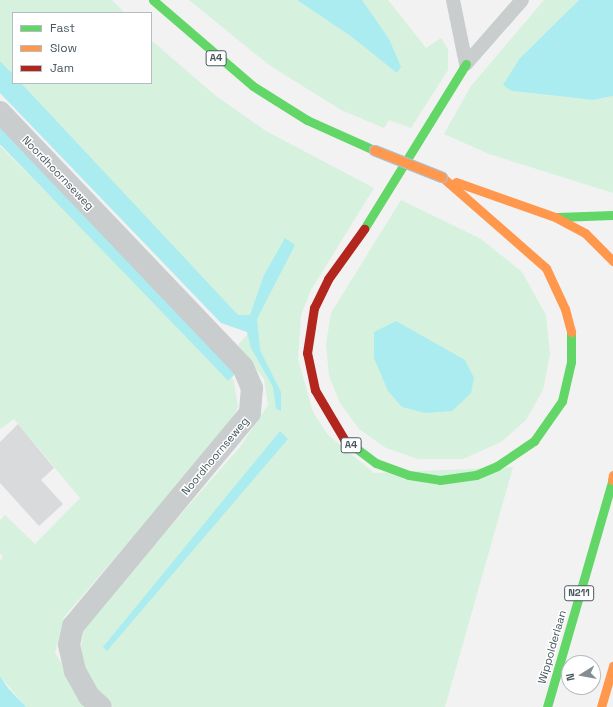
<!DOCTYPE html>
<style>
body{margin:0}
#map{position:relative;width:613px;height:707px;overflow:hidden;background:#f2f2f2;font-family:"Space Grotesk",sans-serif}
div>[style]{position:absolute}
.green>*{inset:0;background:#d6f1dd}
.water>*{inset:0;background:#abecf0;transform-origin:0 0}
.building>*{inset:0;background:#d8dadb}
.lane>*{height:14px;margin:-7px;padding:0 7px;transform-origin:7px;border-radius:7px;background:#c9cdce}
.street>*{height:22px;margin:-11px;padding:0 11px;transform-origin:11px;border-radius:11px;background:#c9cdce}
.fast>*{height:9px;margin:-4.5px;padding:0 4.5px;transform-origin:4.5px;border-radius:4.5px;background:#63d668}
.slow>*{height:9px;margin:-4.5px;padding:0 4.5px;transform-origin:4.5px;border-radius:4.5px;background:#ff974d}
.jam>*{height:9px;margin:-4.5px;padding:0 4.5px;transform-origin:4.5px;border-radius:4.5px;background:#b3261e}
.bridges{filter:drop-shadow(1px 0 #b7bdc2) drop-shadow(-1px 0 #b7bdc2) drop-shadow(0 1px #b7bdc2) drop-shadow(0 -1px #b7bdc2)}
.slow-bridge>*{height:9px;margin:-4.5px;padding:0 4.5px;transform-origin:4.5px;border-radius:4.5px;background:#ff974d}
span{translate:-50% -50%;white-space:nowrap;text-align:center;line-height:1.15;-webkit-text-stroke:3px #fff;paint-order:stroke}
.shield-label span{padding:1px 3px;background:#fff;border:1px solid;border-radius:3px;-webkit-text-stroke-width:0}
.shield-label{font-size:10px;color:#48585f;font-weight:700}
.street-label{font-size:11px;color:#48585f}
.legend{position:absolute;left:12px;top:12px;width:140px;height:72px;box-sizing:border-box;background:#fff;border:1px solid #b6bcbf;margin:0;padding:5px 7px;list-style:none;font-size:12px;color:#48585f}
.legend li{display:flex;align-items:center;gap:8px;height:20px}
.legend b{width:20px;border:1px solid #b6bcbf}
.north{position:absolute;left:561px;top:655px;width:40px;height:40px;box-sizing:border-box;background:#fff;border:1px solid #b6bcbf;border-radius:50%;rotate:259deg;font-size:11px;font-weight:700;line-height:16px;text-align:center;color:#48585f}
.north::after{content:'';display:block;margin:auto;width:14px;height:18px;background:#848e92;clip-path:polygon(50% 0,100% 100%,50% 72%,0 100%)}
</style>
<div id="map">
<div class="green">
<div style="clip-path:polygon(0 0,112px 0,125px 13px,13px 13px,13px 74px,0 61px)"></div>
<div style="clip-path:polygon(189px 0,297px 0,352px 37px,362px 0,388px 0,426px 48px,441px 38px,448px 49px,448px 70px,411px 128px,389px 120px,384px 128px,341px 110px,269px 65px)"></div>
<div style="clip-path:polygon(544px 0,579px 0,520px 58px,512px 91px,593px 100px,613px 96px,613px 193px,489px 154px,444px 134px,471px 86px)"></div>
<div style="clip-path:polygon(151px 40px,216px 96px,266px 131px,374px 188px,311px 290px,301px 315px,298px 359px,313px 412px,328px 435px,374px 473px,513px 467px,445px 707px,113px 707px,94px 686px,83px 664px,81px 646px,84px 628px,98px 609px,240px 447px,268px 405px,264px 379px,238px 345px,254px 327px,237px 318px,21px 83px,151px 83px)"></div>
<div style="clip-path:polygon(0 146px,234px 381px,238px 408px,223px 432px,64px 617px,55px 653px,90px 707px,26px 707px,0 676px,0 561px,3px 557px,0 553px,0 520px,5px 515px,35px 544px,80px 498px,14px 419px,0 429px)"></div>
<div style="clip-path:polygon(401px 200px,481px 239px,522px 272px,546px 315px,550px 354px,543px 390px,526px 420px,501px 442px,463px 459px,418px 459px,386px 448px,359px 429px,340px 403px,329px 376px,326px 344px,331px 313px)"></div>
</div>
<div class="water">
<div style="clip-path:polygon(297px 0,362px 0,389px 39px,401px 67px,397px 73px,352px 37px)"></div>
<div style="clip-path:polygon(579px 0,613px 0,613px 96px,593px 100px,567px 97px,512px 91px,503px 85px,520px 58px)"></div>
<div style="clip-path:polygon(0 61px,13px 74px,13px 83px,21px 83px,238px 315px,250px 315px,264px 275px,285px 238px,295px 245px,257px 319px,260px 350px,281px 392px,281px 411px,276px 409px,273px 387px,251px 348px,247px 332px,221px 323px,0 93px)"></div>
<div style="left:0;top:127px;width:341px;height:12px;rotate:46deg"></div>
<div style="clip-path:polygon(396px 321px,465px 360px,474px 378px,471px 393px,452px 411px,425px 413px,402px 407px,388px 391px,374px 358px,374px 332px)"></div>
<div style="clip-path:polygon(280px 431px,288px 439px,107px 651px,103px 647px)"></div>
<div style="clip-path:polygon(0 676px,8px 688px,26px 707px,0 707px)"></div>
</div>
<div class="building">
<div style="clip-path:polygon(18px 424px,54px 468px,41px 480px,63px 504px,39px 526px,0 483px,0 442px)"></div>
</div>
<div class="lane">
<div style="left:453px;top:0;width:65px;rotate:78.5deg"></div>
<div style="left:466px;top:64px;width:85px;rotate:-48.8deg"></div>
</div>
<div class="street">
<div style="left:0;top:112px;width:352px;rotate:46.4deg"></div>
<div style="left:243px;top:367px;width:23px;rotate:67deg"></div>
<div style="left:252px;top:388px;width:25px;rotate:95deg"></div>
<div style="left:250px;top:413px;width:277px;rotate:129.7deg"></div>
<div style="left:73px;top:626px;width:19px;rotate:102deg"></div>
<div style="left:69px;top:645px;width:27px;rotate:77deg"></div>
<div style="left:75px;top:671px;width:29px;rotate:61deg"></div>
<div style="left:89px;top:696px;width:16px;rotate:43deg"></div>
</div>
<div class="fast">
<div style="left:153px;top:0;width:132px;rotate:40.7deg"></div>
<div style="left:253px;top:86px;width:64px;rotate:32.2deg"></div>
<div style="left:307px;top:120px;width:73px;rotate:24.1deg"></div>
<div style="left:557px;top:217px;width:56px;rotate:-2deg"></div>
<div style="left:364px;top:229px;width:194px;rotate:-58.3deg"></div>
<div style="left:344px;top:439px;width:40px;rotate:37deg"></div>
<div style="left:376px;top:463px;width:35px;rotate:20deg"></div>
<div style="left:409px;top:475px;width:31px;rotate:9deg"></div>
<div style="left:440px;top:480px;width:36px;rotate:-8deg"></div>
<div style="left:476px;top:475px;width:23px;rotate:-23deg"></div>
<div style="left:497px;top:466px;width:45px;rotate:-34deg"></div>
<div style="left:534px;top:441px;width:49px;rotate:-55deg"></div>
<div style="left:562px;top:401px;width:40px;rotate:-77deg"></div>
<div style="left:571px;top:362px;width:30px;rotate:-90deg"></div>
<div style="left:547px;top:707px;width:238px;rotate:-73.9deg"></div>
</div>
<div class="slow">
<div style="left:442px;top:177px;width:138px;rotate:41.2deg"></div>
<div style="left:546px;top:268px;width:45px;rotate:65.1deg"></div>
<div style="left:565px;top:309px;width:24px;rotate:75deg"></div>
<div style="left:456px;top:182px;width:105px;rotate:19.5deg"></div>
<div style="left:555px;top:217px;width:34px;rotate:28deg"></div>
<div style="left:585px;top:233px;width:40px;rotate:45deg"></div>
<div style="left:612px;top:480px;width:5px;rotate:-79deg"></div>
<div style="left:601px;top:707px;width:43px;rotate:-73.7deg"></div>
</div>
<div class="jam">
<div style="left:344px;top:439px;width:57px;rotate:-120.6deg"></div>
<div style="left:315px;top:390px;width:38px;rotate:-102deg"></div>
<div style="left:307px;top:353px;width:46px;rotate:-81.2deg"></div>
<div style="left:314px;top:308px;width:32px;rotate:-64deg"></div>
<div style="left:328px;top:279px;width:62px;rotate:-54.2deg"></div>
</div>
<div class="bridges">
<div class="slow-bridge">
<div style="left:374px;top:150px;width:73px;rotate:21.7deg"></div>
</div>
</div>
<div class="shield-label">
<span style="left:216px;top:58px">A4</span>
<span style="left:351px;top:445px">A4</span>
<span style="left:579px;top:593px">N211</span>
</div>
<div class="street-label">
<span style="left:58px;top:173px;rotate:46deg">Noordhoornseweg</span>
<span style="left:215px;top:456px;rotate:-50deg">Noordhoornseweg</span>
<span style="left:552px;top:647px;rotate:-74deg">Wippolderlaan</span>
</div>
<ul class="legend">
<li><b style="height:5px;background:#63d668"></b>Fast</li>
<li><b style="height:5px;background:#ff974d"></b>Slow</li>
<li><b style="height:5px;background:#b3261e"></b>Jam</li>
</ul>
<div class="north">N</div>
</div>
